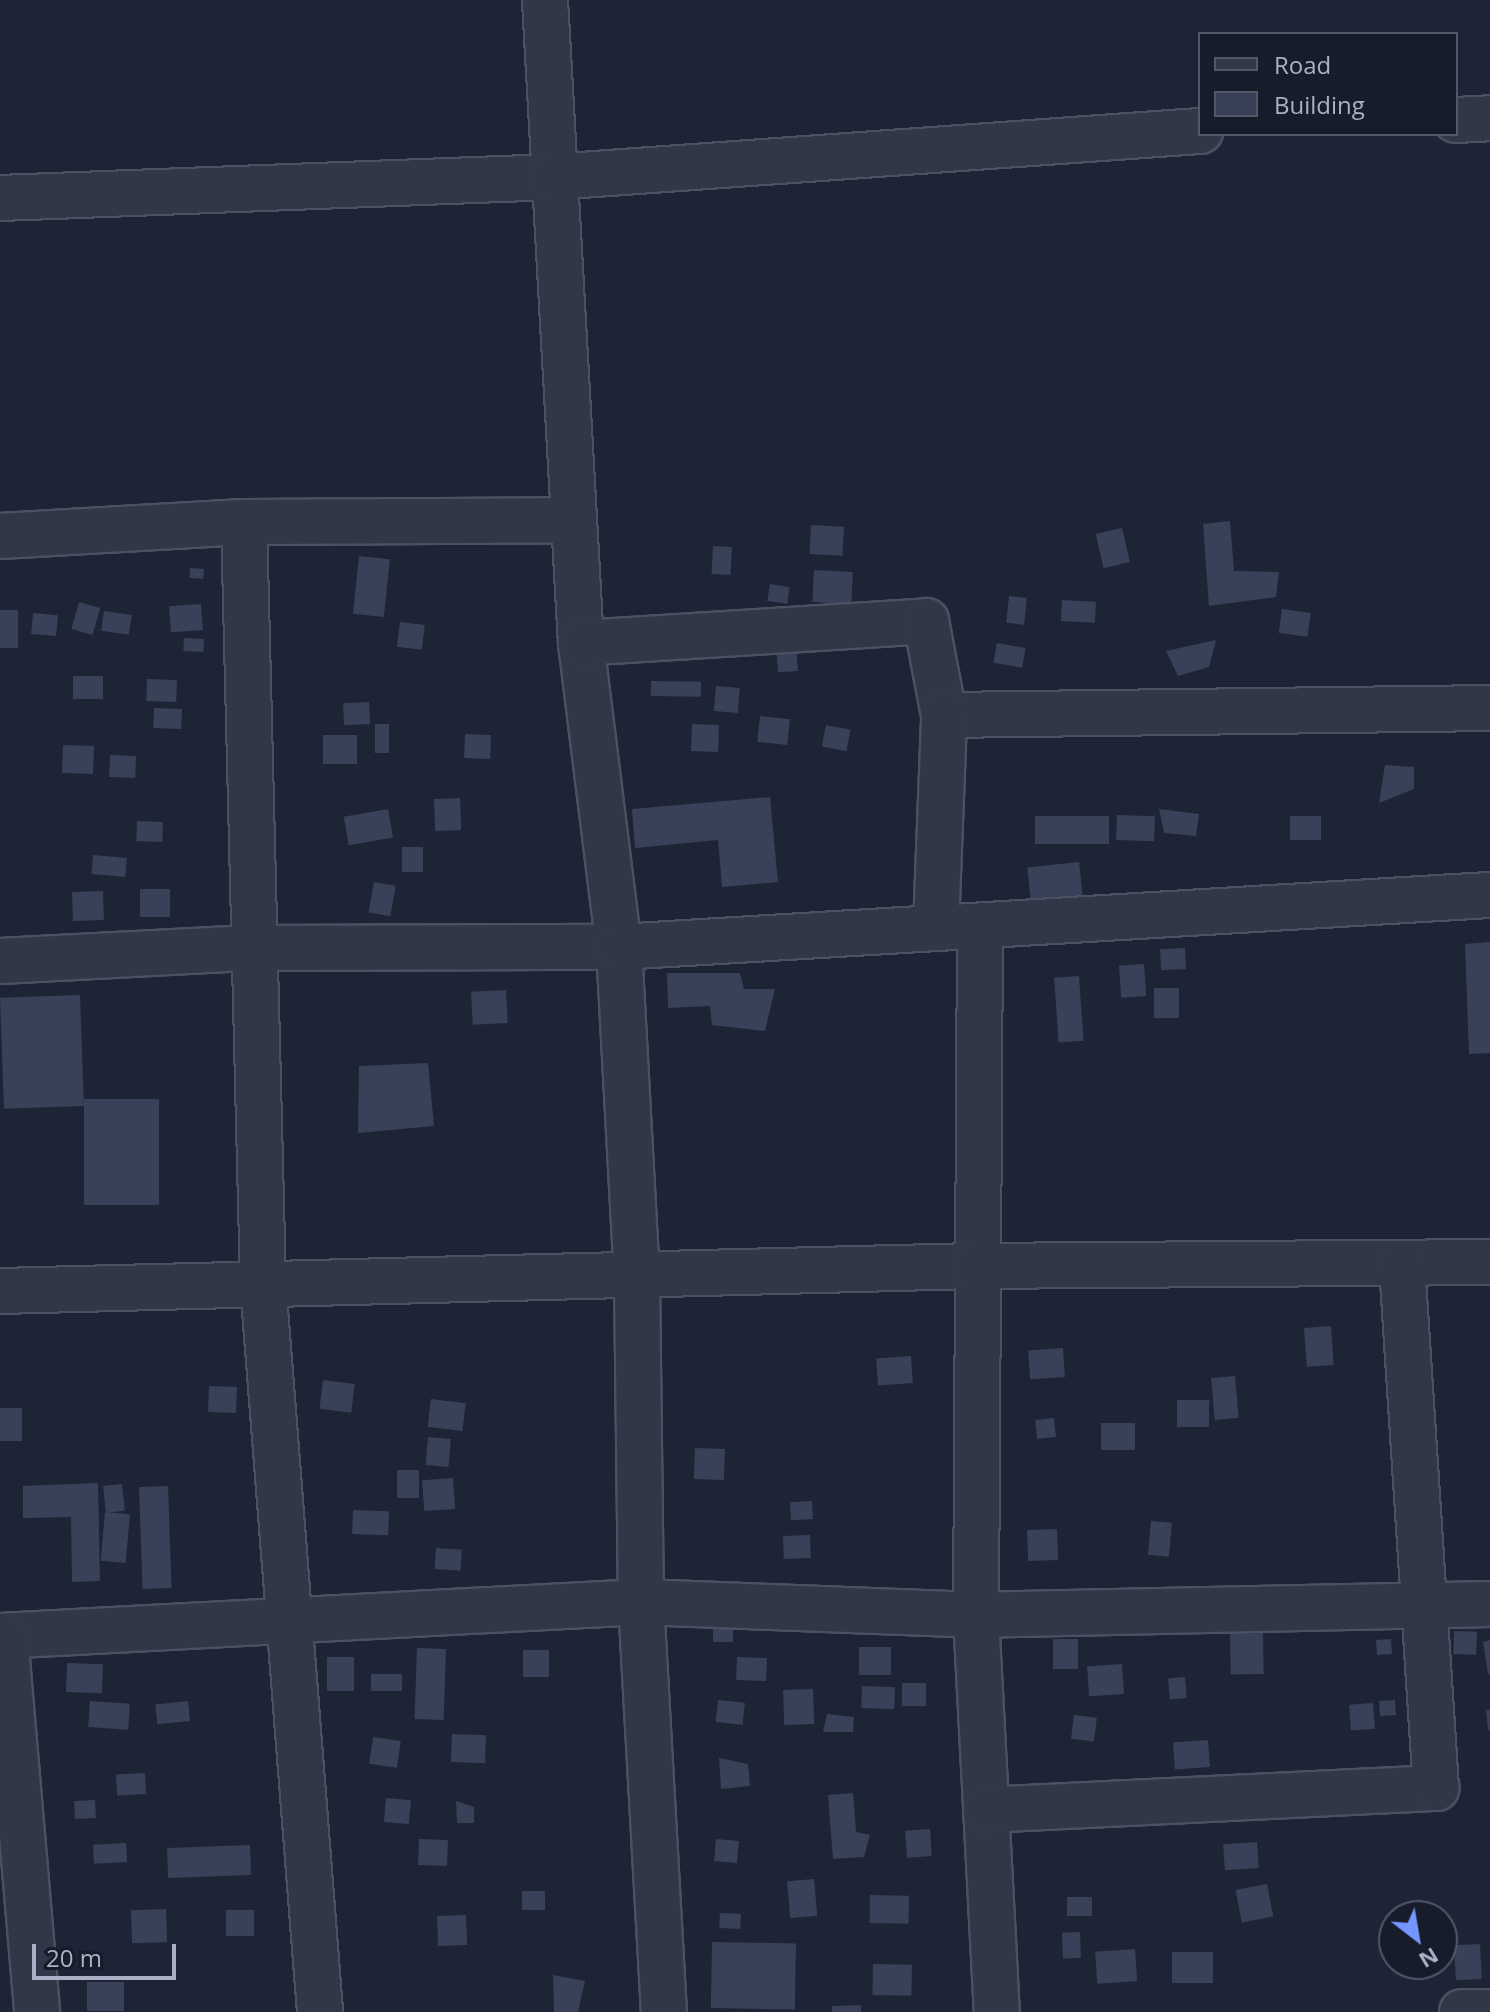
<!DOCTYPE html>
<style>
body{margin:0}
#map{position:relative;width:1490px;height:2012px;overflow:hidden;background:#1d2436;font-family:"Open Sans",sans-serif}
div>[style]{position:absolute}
.building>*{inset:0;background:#394158;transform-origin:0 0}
.roads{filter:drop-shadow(2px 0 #4c5162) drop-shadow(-2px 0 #4c5162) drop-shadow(0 2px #4c5162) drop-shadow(0 -2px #4c5162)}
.street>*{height:44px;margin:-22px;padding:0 22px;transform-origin:22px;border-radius:22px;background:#313747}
span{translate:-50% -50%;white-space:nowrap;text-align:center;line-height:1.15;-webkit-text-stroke:8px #171c2b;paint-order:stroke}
.legend{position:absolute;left:1198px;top:32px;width:260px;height:104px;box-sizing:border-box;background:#171c2b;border:2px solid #525769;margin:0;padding:10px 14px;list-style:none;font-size:24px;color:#aab0c5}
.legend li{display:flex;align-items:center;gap:16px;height:40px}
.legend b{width:40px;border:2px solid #525769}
.north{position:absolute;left:1378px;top:1900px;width:80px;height:80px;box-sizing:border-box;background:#171c2b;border:2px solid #525769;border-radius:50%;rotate:149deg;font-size:22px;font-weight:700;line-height:32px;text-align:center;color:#aab0c5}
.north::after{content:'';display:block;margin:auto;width:28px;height:36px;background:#7595ff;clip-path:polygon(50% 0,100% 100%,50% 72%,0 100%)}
.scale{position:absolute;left:32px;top:1944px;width:144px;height:36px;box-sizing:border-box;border:4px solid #aab0c5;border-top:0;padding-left:10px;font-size:24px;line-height:28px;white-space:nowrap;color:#aab0c5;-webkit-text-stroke:6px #171c2b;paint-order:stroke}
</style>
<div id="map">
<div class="building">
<div style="clip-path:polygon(1230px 521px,1234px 571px,1279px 572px,1276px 597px,1209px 606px,1203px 524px)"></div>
<div style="left:811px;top:525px;width:33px;height:29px;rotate:3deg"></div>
<div style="left:1122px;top:528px;width:35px;height:27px;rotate:77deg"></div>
<div style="left:713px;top:546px;width:19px;height:28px;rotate:3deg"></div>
<div style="left:359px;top:556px;width:31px;height:58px;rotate:6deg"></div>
<div style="left:190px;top:568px;width:14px;height:10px;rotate:4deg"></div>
<div style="left:814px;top:570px;width:39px;height:32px;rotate:3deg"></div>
<div style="left:770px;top:584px;width:20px;height:17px;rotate:9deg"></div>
<div style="left:1009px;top:596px;width:18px;height:27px;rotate:6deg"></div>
<div style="left:1062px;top:600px;width:34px;height:21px;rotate:3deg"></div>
<div style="left:79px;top:602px;width:22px;height:28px;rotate:16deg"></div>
<div style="left:201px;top:604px;width:26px;height:32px;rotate:86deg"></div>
<div style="left:1282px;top:609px;width:29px;height:24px;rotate:8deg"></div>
<div style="left:0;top:610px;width:18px;height:38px"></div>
<div style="left:104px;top:611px;width:28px;height:20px;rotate:8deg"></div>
<div style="left:33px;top:613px;width:25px;height:21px;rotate:5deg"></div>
<div style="left:400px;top:622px;width:25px;height:25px;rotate:7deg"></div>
<div style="left:184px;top:638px;width:20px;height:13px;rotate:3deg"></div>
<div style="clip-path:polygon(1216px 640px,1209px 667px,1178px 676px,1166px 651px)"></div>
<div style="left:997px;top:643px;width:29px;height:20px;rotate:10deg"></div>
<div style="left:796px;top:644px;width:27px;height:20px;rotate:86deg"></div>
<div style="left:73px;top:676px;width:30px;height:23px"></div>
<div style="left:147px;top:679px;width:30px;height:22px;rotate:2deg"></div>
<div style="left:651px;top:681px;width:50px;height:15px;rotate:1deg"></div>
<div style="left:716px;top:686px;width:24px;height:25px;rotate:5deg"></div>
<div style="left:369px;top:702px;width:22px;height:26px;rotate:87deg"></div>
<div style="left:154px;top:708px;width:28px;height:20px;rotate:2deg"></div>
<div style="left:760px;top:716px;width:30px;height:26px;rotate:6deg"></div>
<div style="left:375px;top:724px;width:14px;height:29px"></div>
<div style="left:692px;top:724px;width:27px;height:27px;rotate:2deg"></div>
<div style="left:826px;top:725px;width:25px;height:22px;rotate:11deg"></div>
<div style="left:465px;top:734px;width:26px;height:24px;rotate:2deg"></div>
<div style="left:323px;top:735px;width:34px;height:29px"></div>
<div style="left:63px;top:745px;width:31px;height:28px;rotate:2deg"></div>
<div style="left:110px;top:755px;width:26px;height:22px;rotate:2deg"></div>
<div style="clip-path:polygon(1385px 765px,1414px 767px,1414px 789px,1379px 803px)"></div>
<div style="clip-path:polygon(770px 797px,778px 882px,722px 887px,718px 840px,635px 848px,632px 809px)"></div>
<div style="left:460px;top:798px;width:32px;height:26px;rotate:88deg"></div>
<div style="left:388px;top:809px;width:29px;height:45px;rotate:80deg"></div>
<div style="clip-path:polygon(1159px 809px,1199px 814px,1196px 836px,1164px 833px)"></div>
<div style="left:1117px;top:815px;width:38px;height:25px;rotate:2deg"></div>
<div style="left:1109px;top:816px;width:28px;height:74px;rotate:90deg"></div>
<div style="left:1290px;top:816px;width:31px;height:24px"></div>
<div style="left:137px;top:821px;width:26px;height:20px;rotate:2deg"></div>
<div style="left:402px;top:847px;width:21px;height:25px"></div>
<div style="left:93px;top:855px;width:34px;height:19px;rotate:5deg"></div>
<div style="left:1079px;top:862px;width:37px;height:52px;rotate:84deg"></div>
<div style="left:374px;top:882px;width:22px;height:31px;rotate:10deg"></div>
<div style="left:140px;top:889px;width:30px;height:28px"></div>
<div style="left:103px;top:891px;width:29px;height:31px;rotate:88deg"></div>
<div style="clip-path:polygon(1490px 942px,1490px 1053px,1469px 1054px,1465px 944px)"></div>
<div style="left:1185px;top:948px;width:21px;height:25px;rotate:87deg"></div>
<div style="left:1144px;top:964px;width:32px;height:25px;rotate:86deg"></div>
<div style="clip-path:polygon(667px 973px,740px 973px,744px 989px,775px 989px,765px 1031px,712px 1025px,710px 1006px,668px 1008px)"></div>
<div style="left:1079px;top:976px;width:65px;height:25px;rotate:86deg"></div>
<div style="left:1179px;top:988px;width:30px;height:25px;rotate:90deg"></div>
<div style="left:506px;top:990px;width:33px;height:35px;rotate:87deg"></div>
<div style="left:80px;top:995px;width:111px;height:80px;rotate:88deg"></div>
<div style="clip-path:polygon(428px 1063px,434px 1126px,358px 1133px,359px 1066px)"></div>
<div style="left:159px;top:1099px;width:106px;height:75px;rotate:90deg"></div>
<div style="left:1331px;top:1326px;width:39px;height:27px;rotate:86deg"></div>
<div style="left:1063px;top:1348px;width:29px;height:35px;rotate:86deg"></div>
<div style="left:911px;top:1356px;width:27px;height:35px;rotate:86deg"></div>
<div style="left:1235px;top:1376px;width:42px;height:24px;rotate:85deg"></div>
<div style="left:323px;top:1380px;width:32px;height:29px;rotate:7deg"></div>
<div style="left:209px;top:1386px;width:28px;height:26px;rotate:2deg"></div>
<div style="left:431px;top:1399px;width:35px;height:28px;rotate:7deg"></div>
<div style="left:1177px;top:1400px;width:32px;height:27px"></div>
<div style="left:22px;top:1408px;width:33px;height:22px;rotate:90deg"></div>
<div style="left:1054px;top:1418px;width:19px;height:19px;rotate:84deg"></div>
<div style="left:1101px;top:1423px;width:34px;height:27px"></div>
<div style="left:428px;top:1437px;width:23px;height:28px;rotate:5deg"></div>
<div style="left:695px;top:1448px;width:30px;height:31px;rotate:2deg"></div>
<div style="left:397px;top:1470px;width:22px;height:28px"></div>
<div style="left:453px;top:1478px;width:31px;height:31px;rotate:86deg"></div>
<div style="clip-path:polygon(98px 1483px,100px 1581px,72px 1582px,71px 1517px,23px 1518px,23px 1486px)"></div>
<div style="left:122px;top:1484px;width:27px;height:19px;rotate:84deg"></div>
<div style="left:168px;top:1486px;width:102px;height:29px;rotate:88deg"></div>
<div style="left:812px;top:1501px;width:18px;height:22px;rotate:87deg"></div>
<div style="left:353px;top:1510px;width:36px;height:24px;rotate:2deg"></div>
<div style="left:105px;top:1512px;width:25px;height:49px;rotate:5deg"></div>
<div style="left:1151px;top:1521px;width:21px;height:34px;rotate:5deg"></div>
<div style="left:1057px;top:1529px;width:31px;height:30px;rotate:88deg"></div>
<div style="left:810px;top:1535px;width:23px;height:27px;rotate:88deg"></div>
<div style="left:436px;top:1548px;width:26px;height:21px;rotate:4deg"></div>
<div style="left:713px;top:1628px;width:20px;height:14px"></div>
<div style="left:1454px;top:1631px;width:23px;height:23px;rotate:2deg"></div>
<div style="left:1263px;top:1633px;width:41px;height:33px;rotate:89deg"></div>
<div style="left:1053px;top:1639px;width:25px;height:30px"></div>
<div style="left:1391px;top:1639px;width:15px;height:15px;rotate:86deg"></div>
<div style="clip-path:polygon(1490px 1640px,1490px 1674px,1488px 1674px,1483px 1642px)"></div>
<div style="left:859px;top:1647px;width:32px;height:28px"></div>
<div style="left:417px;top:1648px;width:29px;height:71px;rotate:2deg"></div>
<div style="left:523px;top:1650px;width:26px;height:27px"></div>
<div style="left:327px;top:1657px;width:27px;height:34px"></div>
<div style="left:737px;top:1657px;width:30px;height:23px;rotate:2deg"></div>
<div style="left:67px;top:1663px;width:36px;height:29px;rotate:2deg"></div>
<div style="left:1122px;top:1664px;width:30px;height:35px;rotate:86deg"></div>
<div style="left:371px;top:1674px;width:31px;height:17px"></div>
<div style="left:1185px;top:1677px;width:21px;height:17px;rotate:85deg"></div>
<div style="left:926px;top:1683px;width:23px;height:24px;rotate:90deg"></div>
<div style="left:862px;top:1686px;width:33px;height:22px;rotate:2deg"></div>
<div style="left:813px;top:1689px;width:35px;height:30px;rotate:88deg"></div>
<div style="left:718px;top:1700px;width:27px;height:22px;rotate:6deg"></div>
<div style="left:1395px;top:1700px;width:15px;height:16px;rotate:86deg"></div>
<div style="left:90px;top:1701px;width:40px;height:26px;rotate:4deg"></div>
<div style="left:188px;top:1701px;width:20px;height:33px;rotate:84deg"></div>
<div style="left:1373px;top:1703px;width:26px;height:24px;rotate:86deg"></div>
<div style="clip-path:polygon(1486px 1710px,1490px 1710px,1490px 1730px,1488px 1730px)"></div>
<div style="clip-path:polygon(827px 1714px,854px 1717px,853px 1732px,823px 1732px)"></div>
<div style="left:1074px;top:1715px;width:23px;height:24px;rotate:7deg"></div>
<div style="left:452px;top:1734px;width:34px;height:28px;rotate:2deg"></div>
<div style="left:373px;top:1737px;width:28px;height:27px;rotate:8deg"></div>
<div style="left:1208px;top:1740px;width:27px;height:35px;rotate:86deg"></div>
<div style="clip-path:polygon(719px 1758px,748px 1764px,750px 1786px,721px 1789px)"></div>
<div style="left:145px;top:1773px;width:21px;height:29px;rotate:87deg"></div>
<div style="clip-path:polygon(853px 1793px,856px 1832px,870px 1835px,864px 1857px,833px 1859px,828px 1795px)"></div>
<div style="left:386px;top:1798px;width:25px;height:24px;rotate:5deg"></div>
<div style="left:95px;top:1800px;width:18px;height:21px;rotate:87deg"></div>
<div style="clip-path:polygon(456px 1801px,474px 1807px,474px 1823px,457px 1823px)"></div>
<div style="left:930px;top:1829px;width:27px;height:25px;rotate:86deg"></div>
<div style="left:419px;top:1839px;width:29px;height:26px;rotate:2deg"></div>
<div style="left:716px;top:1839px;width:23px;height:22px;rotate:5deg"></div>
<div style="left:1257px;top:1842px;width:26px;height:34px;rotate:86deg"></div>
<div style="left:126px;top:1843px;width:19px;height:33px;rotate:87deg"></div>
<div style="left:250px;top:1845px;width:30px;height:83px;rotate:88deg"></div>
<div style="left:814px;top:1879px;width:37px;height:27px;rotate:85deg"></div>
<div style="left:1267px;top:1884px;width:33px;height:32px;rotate:79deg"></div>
<div style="left:522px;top:1891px;width:23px;height:19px"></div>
<div style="left:870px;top:1895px;width:39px;height:28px;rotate:1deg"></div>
<div style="left:1067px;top:1897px;width:25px;height:19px"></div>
<div style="left:166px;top:1909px;width:33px;height:35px;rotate:88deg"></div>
<div style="left:254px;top:1910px;width:26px;height:28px;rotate:90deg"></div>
<div style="left:720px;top:1913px;width:21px;height:15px;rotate:3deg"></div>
<div style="left:466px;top:1915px;width:30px;height:29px;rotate:88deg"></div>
<div style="left:1080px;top:1932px;width:26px;height:18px;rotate:88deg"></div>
<div style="left:712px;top:1942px;width:84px;height:66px;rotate:1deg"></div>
<div style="left:1480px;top:1944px;width:35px;height:26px;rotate:87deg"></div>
<div style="left:1135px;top:1949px;width:32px;height:40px;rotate:86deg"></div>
<div style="left:1172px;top:1952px;width:41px;height:31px"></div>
<div style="left:873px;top:1964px;width:39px;height:31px;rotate:1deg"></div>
<div style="clip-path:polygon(553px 1975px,585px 1981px,578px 2012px,554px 2012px)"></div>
<div style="left:87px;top:1982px;width:37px;height:29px"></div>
<div style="clip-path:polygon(861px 2005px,861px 2012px,832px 2012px,832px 2006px)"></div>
</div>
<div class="roads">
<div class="street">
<div style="left:545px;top:0;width:644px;rotate:86.8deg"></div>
<div style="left:581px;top:643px;width:306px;rotate:82.9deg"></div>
<div style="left:619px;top:947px;width:331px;rotate:86.9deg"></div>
<div style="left:637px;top:1278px;width:324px;rotate:89.3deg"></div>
<div style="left:641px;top:1602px;width:411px;rotate:86.8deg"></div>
<div style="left:1456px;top:120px;width:34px;rotate:-3deg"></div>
<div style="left:0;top:198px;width:553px;rotate:-2.17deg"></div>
<div style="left:553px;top:177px;width:649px;rotate:-4.07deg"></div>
<div style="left:244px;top:522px;width:762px;rotate:88.57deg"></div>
<div style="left:263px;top:1284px;width:730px;rotate:85.52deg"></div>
<div style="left:0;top:536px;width:244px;rotate:-3.3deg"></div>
<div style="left:244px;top:522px;width:329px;rotate:-0.3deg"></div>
<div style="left:581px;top:643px;width:346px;rotate:-3.6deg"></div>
<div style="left:926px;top:621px;width:96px;rotate:79.2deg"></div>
<div style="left:944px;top:715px;width:546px;rotate:-0.73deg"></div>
<div style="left:980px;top:926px;width:689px;rotate:90.33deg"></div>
<div style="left:976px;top:1615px;width:398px;rotate:87deg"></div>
<div style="left:936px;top:928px;width:213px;rotate:-87.8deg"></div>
<div style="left:0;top:961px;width:251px;rotate:-3deg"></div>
<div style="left:251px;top:948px;width:368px;rotate:-0.2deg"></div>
<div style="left:619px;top:947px;width:873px;rotate:-3.42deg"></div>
<div style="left:0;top:1291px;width:973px;rotate:-1.47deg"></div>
<div style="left:973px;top:1266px;width:517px;rotate:-0.44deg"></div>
<div style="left:0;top:1636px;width:642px;rotate:-3.04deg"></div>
<div style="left:641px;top:1602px;width:335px;rotate:2.2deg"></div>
<div style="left:976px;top:1615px;width:514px;rotate:-1.23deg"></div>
<div style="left:5px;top:1636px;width:377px;rotate:85.1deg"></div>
<div style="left:986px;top:1810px;width:451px;rotate:-2.8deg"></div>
<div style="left:1436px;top:1788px;width:524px;rotate:-93.72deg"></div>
<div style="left:1462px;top:2012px;width:28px"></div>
</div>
</div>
<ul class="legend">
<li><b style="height:10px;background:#313747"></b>Road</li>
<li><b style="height:22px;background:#394158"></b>Building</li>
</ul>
<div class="north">N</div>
<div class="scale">20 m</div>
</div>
